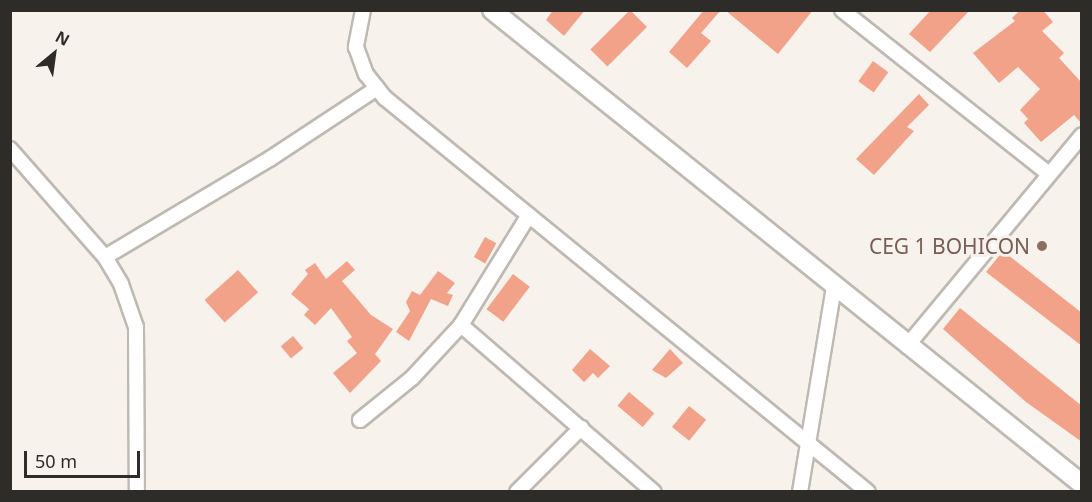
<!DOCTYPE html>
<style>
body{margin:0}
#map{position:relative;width:1092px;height:502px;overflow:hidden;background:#f8f2ec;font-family:"Noto Sans",sans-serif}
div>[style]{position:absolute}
.building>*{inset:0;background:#f3a28a;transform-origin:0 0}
.roads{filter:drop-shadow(2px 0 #bfb9b3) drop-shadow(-2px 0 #bfb9b3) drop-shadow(0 2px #bfb9b3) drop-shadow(0 -2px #bfb9b3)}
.street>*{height:14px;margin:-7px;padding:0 7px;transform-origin:7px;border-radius:7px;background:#fff}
.secondary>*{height:18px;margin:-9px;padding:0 9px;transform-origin:9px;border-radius:9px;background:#fff}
.dots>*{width:16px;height:16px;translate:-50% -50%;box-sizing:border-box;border:3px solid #f8f2ec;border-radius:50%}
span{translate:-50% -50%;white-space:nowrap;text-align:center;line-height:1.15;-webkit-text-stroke:6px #f8f2ec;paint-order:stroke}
.education-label{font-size:21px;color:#785e54}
.right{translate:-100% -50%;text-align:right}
.frame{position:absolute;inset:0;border:12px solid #2e2c29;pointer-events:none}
.north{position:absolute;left:24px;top:24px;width:60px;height:60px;-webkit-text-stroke:4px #f8f2ec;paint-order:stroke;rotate:29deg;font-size:16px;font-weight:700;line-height:24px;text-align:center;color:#2e2c29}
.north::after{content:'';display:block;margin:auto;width:21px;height:27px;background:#2e2c29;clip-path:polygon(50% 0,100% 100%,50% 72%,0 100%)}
.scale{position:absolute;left:24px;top:451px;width:116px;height:27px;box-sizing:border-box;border:3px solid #2e2c29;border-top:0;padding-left:8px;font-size:18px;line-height:21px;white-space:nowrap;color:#2e2c29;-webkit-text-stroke:4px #f8f2ec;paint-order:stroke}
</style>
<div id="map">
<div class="building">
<div style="clip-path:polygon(553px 10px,585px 10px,564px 36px,546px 20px)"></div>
<div style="left:630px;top:10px;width:24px;height:56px;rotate:45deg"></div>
<div style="clip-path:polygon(704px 10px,721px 10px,701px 33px,711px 41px,687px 68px,669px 52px)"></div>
<div style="clip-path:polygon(725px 10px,813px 10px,778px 54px)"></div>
<div style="clip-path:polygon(931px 10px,970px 10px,930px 52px,909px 34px)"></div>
<div style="clip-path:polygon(1020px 10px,1043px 10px,1053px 22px,1042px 31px,1064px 53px,1059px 58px,1082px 83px,1082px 124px,1074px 115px,1041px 142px,1024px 123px,1028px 119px,1020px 110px,1040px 89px,1018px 67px,999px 83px,973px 53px,1015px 21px,1012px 18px)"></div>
<div style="left:873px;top:61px;width:19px;height:25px;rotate:36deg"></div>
<div style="clip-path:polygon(919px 94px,929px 105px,907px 127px,914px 131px,874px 175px,856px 159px)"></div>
<div style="left:485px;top:237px;width:13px;height:23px;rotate:29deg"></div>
<div style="clip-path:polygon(1003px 251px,1082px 313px,1082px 346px,986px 272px)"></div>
<div style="clip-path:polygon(347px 261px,355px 270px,342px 281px,371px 315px,393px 329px,375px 354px,381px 361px,350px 393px,333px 373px,357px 353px,347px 341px,352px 337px,331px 308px,315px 325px,304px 315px,309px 309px,291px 294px,308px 274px,305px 270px,315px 263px,326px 279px)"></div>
<div style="left:238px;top:270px;width:30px;height:45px;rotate:48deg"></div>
<div style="clip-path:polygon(438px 271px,455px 283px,447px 293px,453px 295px,448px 306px,431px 299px,409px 341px,396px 332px,410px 311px,406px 302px,412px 291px,420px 295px)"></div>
<div style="left:513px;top:274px;width:21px;height:44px;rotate:37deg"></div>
<div style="clip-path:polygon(960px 308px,1082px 406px,1082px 442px,1026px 402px,943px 329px)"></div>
<div style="left:293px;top:336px;width:16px;height:16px;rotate:50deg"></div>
<div style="clip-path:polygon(590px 349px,610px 366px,598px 378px,593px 373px,584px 382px,572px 370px)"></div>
<div style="clip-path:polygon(670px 349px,683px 363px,666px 378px,652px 370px)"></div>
<div style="left:629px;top:392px;width:33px;height:18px;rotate:40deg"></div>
<div style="left:689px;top:406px;width:22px;height:27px;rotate:39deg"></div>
</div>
<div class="roads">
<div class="street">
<div style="left:363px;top:10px;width:38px;rotate:101deg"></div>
<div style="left:356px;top:47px;width:29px;rotate:70deg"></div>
<div style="left:366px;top:74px;width:31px;rotate:52deg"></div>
<div style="left:385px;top:98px;width:623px;rotate:39.21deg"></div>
<div style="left:842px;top:10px;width:264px;rotate:38.4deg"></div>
<div style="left:10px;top:149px;width:144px;rotate:48.7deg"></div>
<div style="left:105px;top:257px;width:31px;rotate:59deg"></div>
<div style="left:121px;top:284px;width:46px;rotate:70.8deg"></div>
<div style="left:136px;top:327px;width:165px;rotate:89.7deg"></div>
<div style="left:105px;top:257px;width:193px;rotate:-30.8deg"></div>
<div style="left:271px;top:158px;width:127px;rotate:-33.4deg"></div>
<div style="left:461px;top:325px;width:255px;rotate:40.9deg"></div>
<div style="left:907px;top:346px;width:274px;rotate:-50.3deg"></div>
<div style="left:360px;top:420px;width:67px;rotate:-38.9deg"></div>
<div style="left:412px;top:378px;width:72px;rotate:-47.2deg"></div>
<div style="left:461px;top:325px;width:129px;rotate:-58.3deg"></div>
<div style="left:517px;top:492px;width:91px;rotate:-45deg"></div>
<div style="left:800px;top:492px;width:208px;rotate:-80.6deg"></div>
</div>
<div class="secondary">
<div style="left:492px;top:10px;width:757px;rotate:38.78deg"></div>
</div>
</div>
<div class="dots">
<div style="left:1042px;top:246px;background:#8d6e63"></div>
</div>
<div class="education-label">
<span class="right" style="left:1030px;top:246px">CEG 1 BOHICON</span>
</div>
<div class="frame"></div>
<div class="north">N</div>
<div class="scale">50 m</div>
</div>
